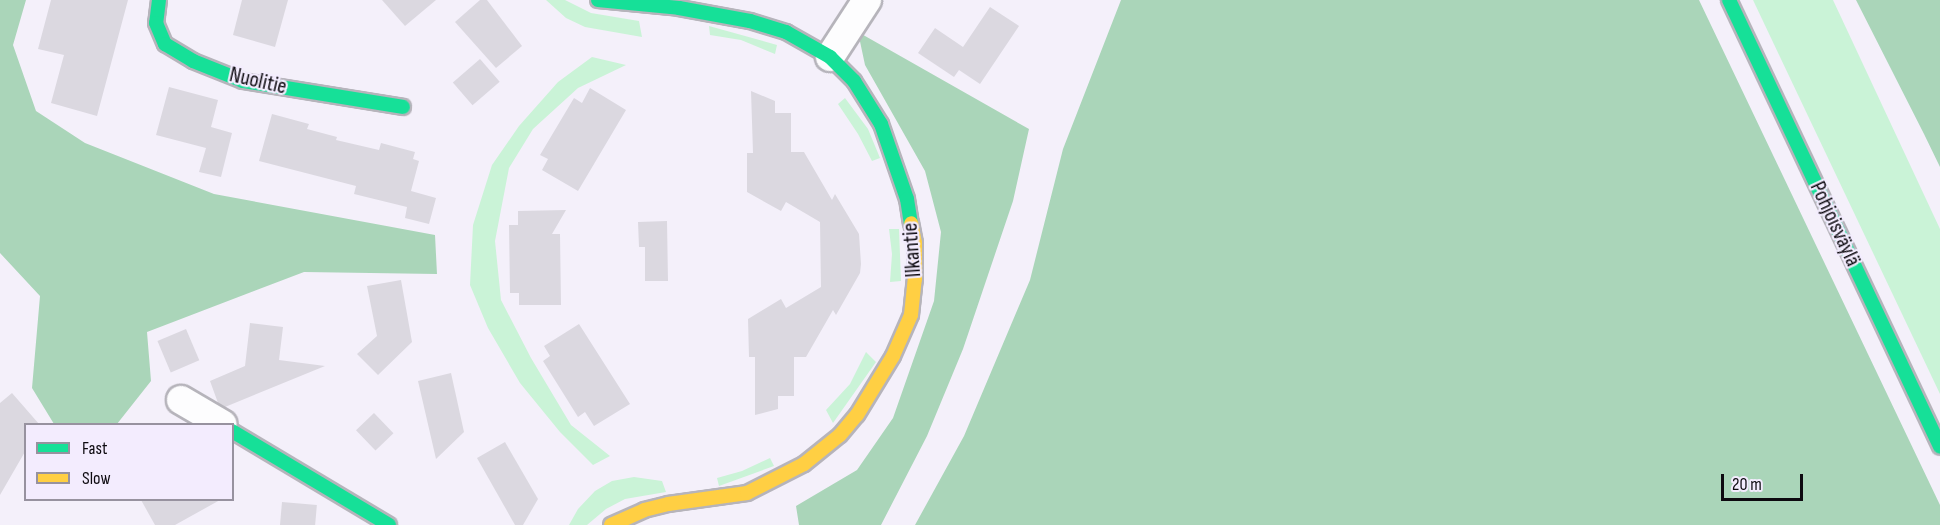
<!DOCTYPE html>
<meta charset="utf-8">
<style>
body{margin:0}
#map{position:relative;width:1940px;height:525px;overflow:hidden;background:#f4f0fa;font-family:"Sofia Sans Condensed",sans-serif}
div>[style]{position:absolute}
.green>*{inset:0;background:#caf3d7}
.forest>*{inset:0;background:#aad5b9}
.building>*{inset:0;background:#dbd8e0;transform-origin:0 0}
.roads{filter:drop-shadow(2px 0 #b6b4bb) drop-shadow(-2px 0 #b6b4bb) drop-shadow(0 2px #b6b4bb) drop-shadow(0 -2px #b6b4bb)}
.street>*{height:28px;margin:-14px;padding:0 14px;transform-origin:14px;border-radius:14px;background:#fdfdfe}
.fast>*{height:14px;margin:-7px;padding:0 7px;transform-origin:7px;border-radius:7px;background:#16e098}
.slow>*{height:14px;margin:-7px;padding:0 7px;transform-origin:7px;border-radius:7px;background:#ffcf43}
span{translate:-50% -50%;white-space:nowrap;text-align:center;line-height:1.15;-webkit-text-stroke:4.5px #f3ecfe;paint-order:stroke}
.street-label{font-size:22px;color:#0d0a10}
.legend{position:absolute;left:24px;top:423px;width:210px;height:78px;box-sizing:border-box;background:#f3ecfe;border:2px solid #97929f;margin:0;padding:8px 10px;list-style:none;font-size:18px;color:#0d0a10}
.legend li{display:flex;align-items:center;gap:12px;height:30px}
.legend b{width:30px;border:2px solid #97929f}
.scale{position:absolute;left:1721px;top:474px;width:82px;height:27px;box-sizing:border-box;border:3px solid #0d0a10;border-top:0;padding-left:8px;font-size:18px;line-height:21px;white-space:nowrap;color:#0d0a10;-webkit-text-stroke:4px #f3ecfe;paint-order:stroke}
</style>
<div id="map">
<div class="green">
<div style="clip-path:polygon(546px 0,565px 0,591px 13px,639px 21px,642px 37px,585px 27px,566px 18px)"></div>
<div style="clip-path:polygon(1753px 0,1833px 0,1940px 229px,1940px 394px)"></div>
<div style="clip-path:polygon(709px 26px,777px 45px,775px 54px,741px 40px,710px 35px)"></div>
<div style="clip-path:polygon(592px 57px,626px 65px,578px 88px,533px 129px,509px 168px,495px 241px,501px 300px,531px 358px,571px 425px,610px 456px,593px 465px,560px 432px,520px 383px,488px 328px,470px 285px,473px 225px,492px 165px,519px 126px,558px 82px)"></div>
<div style="clip-path:polygon(845px 98px,868px 129px,880px 158px,872px 161px,858px 134px,838px 104px)"></div>
<div style="clip-path:polygon(889px 229px,899px 229px,901px 281px,890px 282px,892px 254px)"></div>
<div style="clip-path:polygon(866px 352px,876px 362px,833px 423px,826px 410px,850px 384px)"></div>
<div style="clip-path:polygon(770px 458px,774px 466px,719px 486px,717px 478px,742px 471px)"></div>
<div style="clip-path:polygon(634px 477px,662px 481px,666px 492px,625px 499px,606px 509px,587px 525px,569px 525px,578px 509px,595px 491px,612px 481px)"></div>
</div>
<div class="forest">
<div style="clip-path:polygon(0 0,26px 0,13px 45px,36px 111px,85px 143px,214px 194px,435px 235px,437px 274px,304px 272px,147px 332px,151px 381px,117px 424px,54px 424px,32px 388px,40px 296px,0 253px)"></div>
<div style="clip-path:polygon(1121px 0,1699px 0,1940px 505px,1940px 525px,915px 525px,964px 436px,1030px 280px,1063px 149px)"></div>
<div style="clip-path:polygon(1856px 0,1940px 0,1940px 167px,1924px 134px)"></div>
<div style="clip-path:polygon(858px 32px,1029px 129px,1013px 201px,963px 349px,927px 436px,881px 525px,799px 525px,796px 506px,857px 470px,893px 418px,934px 301px,941px 232px,925px 171px,865px 65px)"></div>
</div>
<div class="building">
<div style="clip-path:polygon(51px 0,128px 0,97px 116px,51px 103px,64px 55px,38px 49px)"></div>
<div style="clip-path:polygon(242px 0,288px 0,275px 47px,233px 35px)"></div>
<div style="clip-path:polygon(382px 0,436px 0,405px 26px)"></div>
<div style="clip-path:polygon(480px 0,487px 0,522px 46px,496px 68px,455px 22px)"></div>
<div style="clip-path:polygon(990px 7px,1019px 26px,980px 84px,959px 70px,954px 77px,918px 53px,935px 28px,963px 47px)"></div>
<div style="left:480px;top:59px;width:30px;height:36px;rotate:49deg"></div>
<div style="clip-path:polygon(169px 87px,218px 100px,211px 127px,232px 133px,221px 177px,199px 172px,206px 148px,156px 135px)"></div>
<div style="clip-path:polygon(590px 88px,626px 110px,578px 191px,542px 170px,548px 159px,540px 155px,574px 98px,582px 103px)"></div>
<div style="clip-path:polygon(751px 91px,775px 101px,775px 113px,791px 113px,791px 152px,804px 152px,832px 200px,835px 194px,859px 234px,861px 264px,860px 273px,836px 315px,833px 310px,806px 357px,794px 357px,794px 396px,778px 396px,778px 409px,755px 415px,755px 357px,749px 357px,748px 319px,781px 299px,786px 308px,821px 287px,820px 222px,786px 202px,781px 211px,747px 192px,747px 153px,753px 153px)"></div>
<div style="clip-path:polygon(272px 114px,309px 124px,307px 129px,337px 137px,336px 140px,379px 150px,381px 143px,415px 152px,413px 159px,419px 161px,411px 191px,436px 198px,429px 224px,405px 218px,407px 207px,354px 194px,356px 186px,259px 161px)"></div>
<div style="clip-path:polygon(566px 210px,552px 234px,560px 234px,561px 305px,519px 305px,519px 293px,510px 293px,509px 225px,518px 225px,518px 211px)"></div>
<div style="clip-path:polygon(667px 221px,668px 281px,645px 281px,645px 247px,639px 247px,638px 222px)"></div>
<div style="clip-path:polygon(401px 280px,412px 342px,378px 375px,357px 354px,377px 336px,367px 286px)"></div>
<div style="clip-path:polygon(250px 323px,283px 327px,279px 360px,325px 366px,225px 407px,218px 403px,210px 381px,245px 366px)"></div>
<div style="clip-path:polygon(579px 324px,630px 404px,594px 426px,585px 412px,578px 417px,543px 361px,550px 356px,544px 346px)"></div>
<div style="left:186px;top:329px;width:34px;height:31px;rotate:67deg"></div>
<div style="clip-path:polygon(451px 373px,464px 432px,436px 459px,418px 381px)"></div>
<div style="clip-path:polygon(12px 393px,39px 424px,26px 424px,26px 450px,0 495px,0 403px)"></div>
<div style="left:374px;top:413px;width:28px;height:25px;rotate:46deg"></div>
<div style="clip-path:polygon(505px 442px,538px 499px,523px 525px,515px 525px,477px 458px)"></div>
<div style="clip-path:polygon(141px 500px,220px 500px,175px 525px,155px 525px)"></div>
<div style="left:282px;top:502px;width:35px;height:23px;rotate:5deg"></div>
</div>
<div class="roads">
<div class="street">
<div style="left:830px;top:57px;width:68px;rotate:-57deg"></div>
<div style="left:181px;top:400px;width:48px;rotate:30.3deg"></div>
</div>
<div class="fast">
<div style="left:159px;top:0;width:23px;rotate:97deg"></div>
<div style="left:156px;top:23px;width:23px;rotate:67deg"></div>
<div style="left:165px;top:44px;width:33px;rotate:31deg"></div>
<div style="left:193px;top:61px;width:54px;rotate:21.8deg"></div>
<div style="left:243px;top:81px;width:162px;rotate:9.2deg"></div>
<div style="left:598px;top:0;width:81px;rotate:5.6deg"></div>
<div style="left:679px;top:8px;width:72px;rotate:10.4deg"></div>
<div style="left:750px;top:21px;width:38px;rotate:17deg"></div>
<div style="left:786px;top:32px;width:51px;rotate:29.6deg"></div>
<div style="left:830px;top:57px;width:34px;rotate:45deg"></div>
<div style="left:854px;top:81px;width:51px;rotate:57.9deg"></div>
<div style="left:881px;top:124px;width:79px;rotate:70.9deg"></div>
<div style="left:907px;top:199px;width:24px;rotate:81deg"></div>
<div style="left:1729px;top:0;width:494px;rotate:64.7deg"></div>
<div style="left:232px;top:431px;width:183px;rotate:30.9deg"></div>
</div>
<div class="slow">
<div style="left:611px;top:525px;width:36px;rotate:-24deg"></div>
<div style="left:644px;top:510px;width:25px;rotate:-14deg"></div>
<div style="left:668px;top:504px;width:80px;rotate:-7.9deg"></div>
<div style="left:747px;top:493px;width:64px;rotate:-27deg"></div>
<div style="left:804px;top:464px;width:46px;rotate:-38.9deg"></div>
<div style="left:840px;top:435px;width:26px;rotate:-50deg"></div>
<div style="left:857px;top:415px;width:69px;rotate:-58.6deg"></div>
<div style="left:893px;top:356px;width:45px;rotate:-66.3deg"></div>
<div style="left:911px;top:315px;width:36px;rotate:-84deg"></div>
<div style="left:915px;top:279px;width:36px;rotate:-90deg"></div>
<div style="left:915px;top:243px;width:20px;rotate:-101deg"></div>
</div>
</div>
<div class="street-label">
<span style="left:258px;top:81px;rotate:13deg">Nuolitie</span>
<span style="left:1835px;top:224px;rotate:65deg">Pohjoisväylä</span>
<span style="left:912px;top:250px;rotate:-94deg">Ilkantie</span>
</div>
<ul class="legend">
<li><b style="height:8px;background:#16e098"></b>Fast</li>
<li><b style="height:8px;background:#ffcf43"></b>Slow</li>
</ul>
<div class="scale">20 m</div>
</div>
